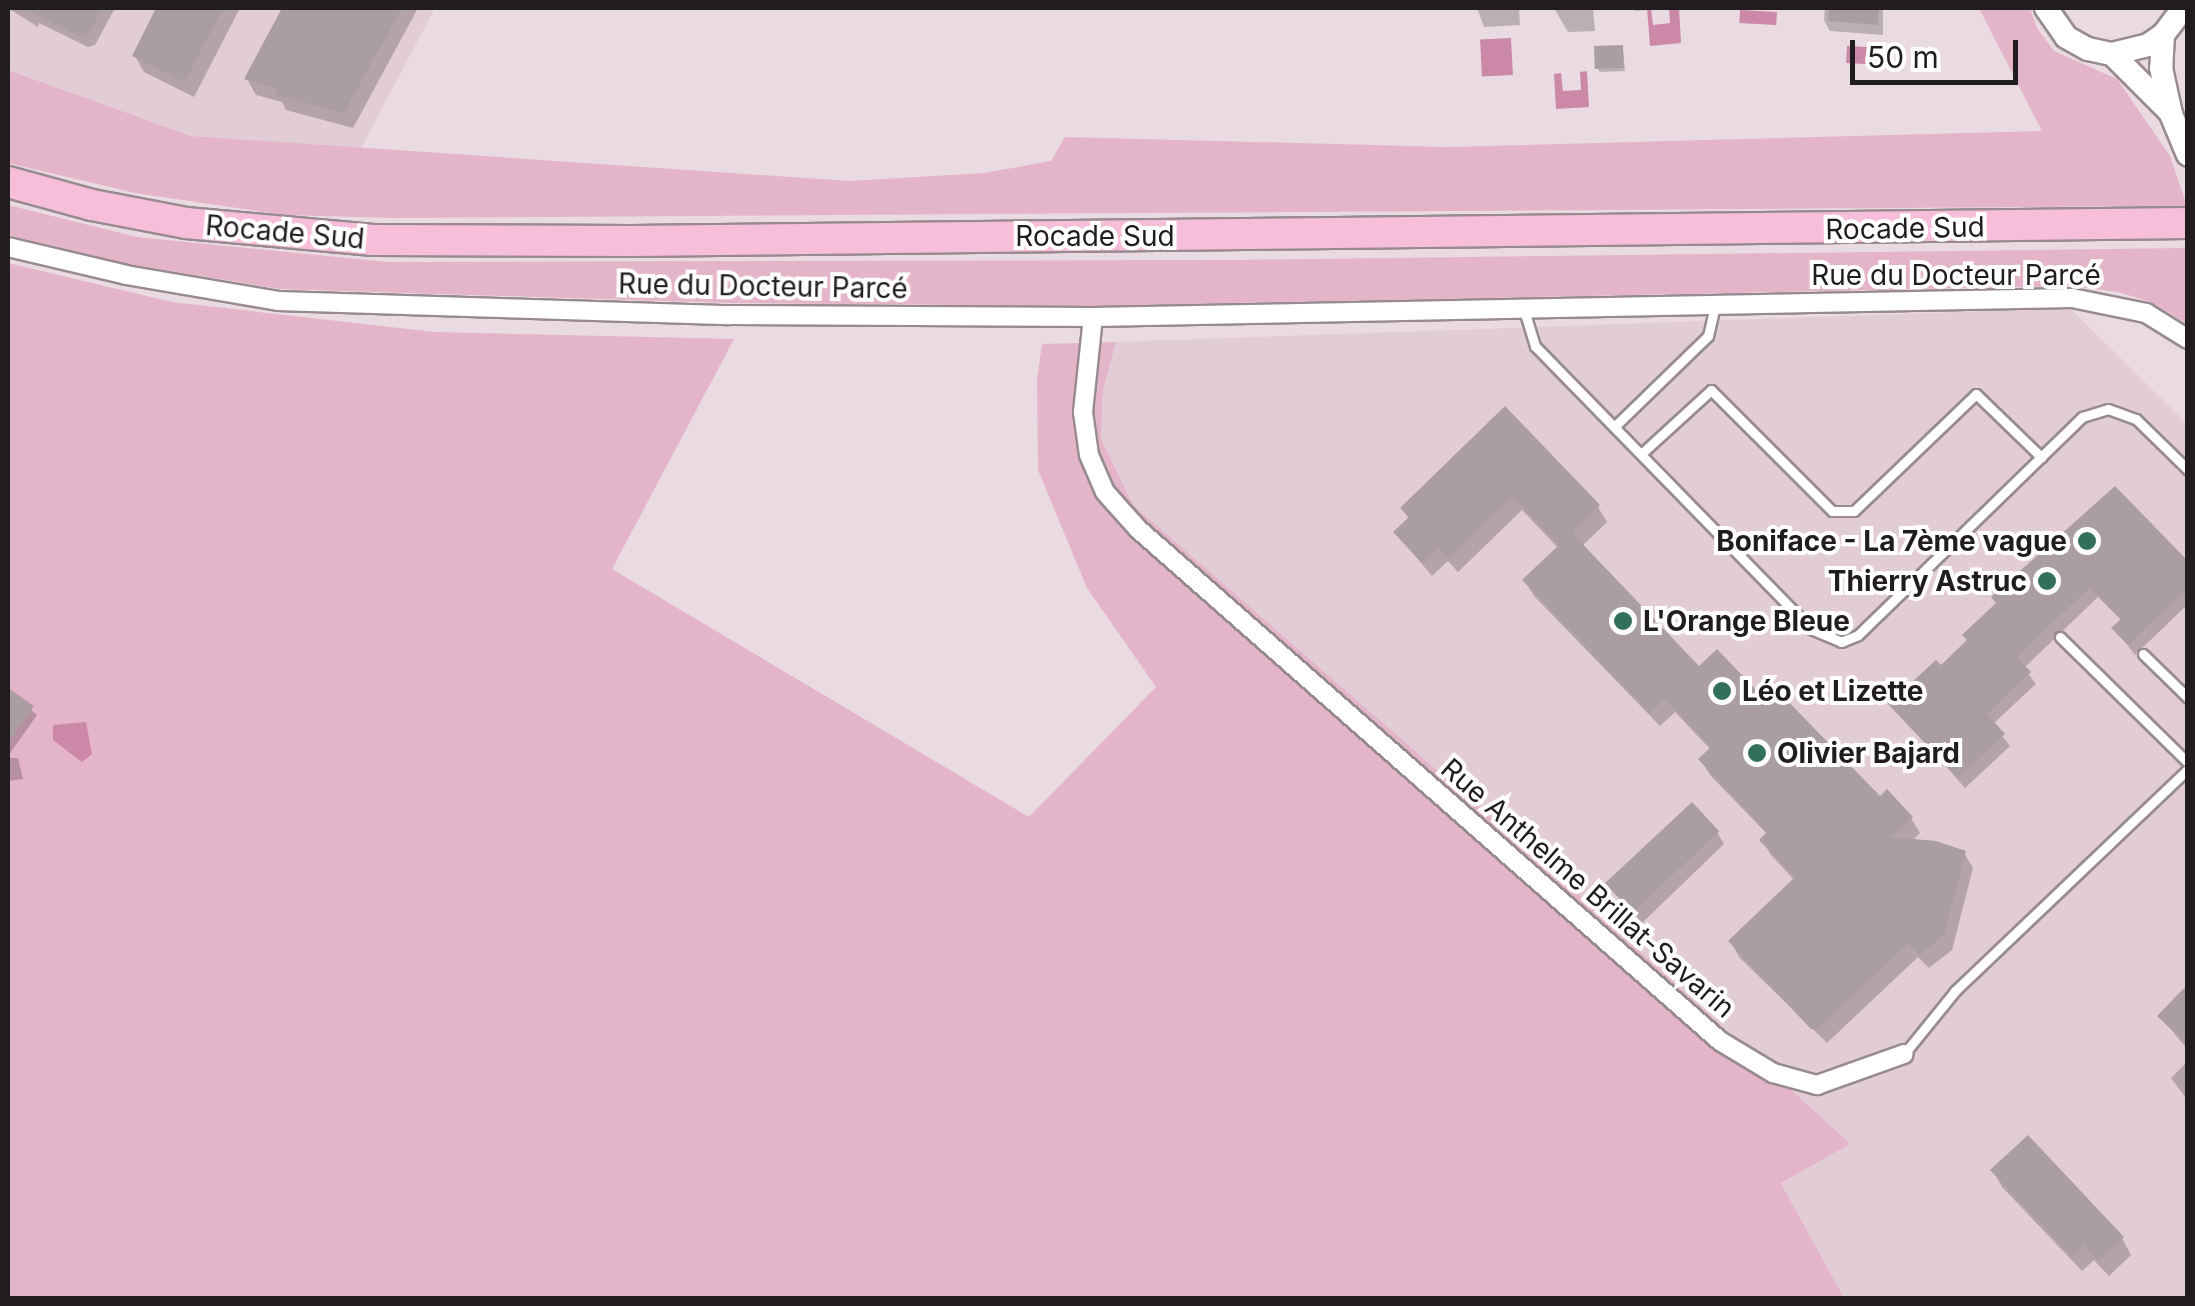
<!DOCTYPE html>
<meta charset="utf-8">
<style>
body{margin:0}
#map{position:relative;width:2195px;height:1306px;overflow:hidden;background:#e9dbe1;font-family:Inter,sans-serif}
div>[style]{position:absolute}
.built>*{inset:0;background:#e2ccd5}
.green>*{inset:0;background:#e4b4c9}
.water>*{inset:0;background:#cb89a7;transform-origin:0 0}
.shadow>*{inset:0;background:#0003}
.building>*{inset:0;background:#ab9ea3;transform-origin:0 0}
.roads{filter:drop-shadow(2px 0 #988b90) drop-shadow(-2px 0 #988b90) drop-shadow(0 2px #988b90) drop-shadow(0 -2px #988b90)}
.service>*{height:9px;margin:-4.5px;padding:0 4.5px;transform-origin:4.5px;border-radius:4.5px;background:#fff}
.minor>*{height:18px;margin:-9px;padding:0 9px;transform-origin:9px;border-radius:9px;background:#fff}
.tertiary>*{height:22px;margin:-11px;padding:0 11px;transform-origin:11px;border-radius:11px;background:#fff}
.primary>*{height:30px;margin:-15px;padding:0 15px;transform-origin:15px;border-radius:15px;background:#f7bed9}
.dots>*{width:28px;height:28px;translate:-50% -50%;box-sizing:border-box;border:5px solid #fff;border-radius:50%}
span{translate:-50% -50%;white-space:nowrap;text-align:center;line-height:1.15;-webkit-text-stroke:8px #fff;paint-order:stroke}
.street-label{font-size:28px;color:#211c1e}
.poi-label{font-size:28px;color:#211c1e;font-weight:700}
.right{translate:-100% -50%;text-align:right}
.left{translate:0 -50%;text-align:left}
.frame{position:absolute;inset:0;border:10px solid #211c1e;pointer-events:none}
.scale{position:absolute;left:1850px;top:40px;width:168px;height:45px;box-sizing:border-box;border:5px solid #211c1e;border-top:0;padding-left:12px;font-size:30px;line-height:35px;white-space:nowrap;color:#211c1e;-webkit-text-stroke:8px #fff;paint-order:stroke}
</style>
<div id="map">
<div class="built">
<div style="clip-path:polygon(8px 8px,435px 8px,361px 148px,191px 136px,8px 70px)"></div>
<div style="clip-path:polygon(2070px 308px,2187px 424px,2187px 1298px,1844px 1298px,1781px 1182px,1849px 1144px,1555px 873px,1133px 505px,1101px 439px,1103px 390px,1116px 342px)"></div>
</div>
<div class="green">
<div style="clip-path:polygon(1979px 8px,2030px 8px,2037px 28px,2054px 51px,2117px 79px,2170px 156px,2187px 206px,396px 218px,284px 215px,135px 193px,8px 163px,8px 70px,191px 136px,849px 181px,984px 173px,1051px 161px,1065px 137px,1447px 147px,2042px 131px)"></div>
<div style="clip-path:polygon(8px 205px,137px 237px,387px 262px,1232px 260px,2187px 248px,2187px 324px,2151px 302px,2118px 292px,2073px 286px,1093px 306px,731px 303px,280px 289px,128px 264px,8px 235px)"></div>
<div style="clip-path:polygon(8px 263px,172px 302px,434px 332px,734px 339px,612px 569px,1029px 817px,1156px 687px,1087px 588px,1038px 470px,1037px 379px,1042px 344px,1116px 342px,1103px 390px,1101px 439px,1133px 505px,1555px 873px,1850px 1144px,1781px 1183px,1844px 1298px,8px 1298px)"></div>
</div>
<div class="water">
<div style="clip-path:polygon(1647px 8px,1651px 8px,1653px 25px,1670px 23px,1669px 8px,1679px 8px,1681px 43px,1650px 46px)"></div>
<div style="left:1740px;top:10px;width:37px;height:13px;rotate:3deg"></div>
<div style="left:1511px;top:38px;width:37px;height:31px;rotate:87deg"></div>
<div style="left:1847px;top:46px;width:34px;height:17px;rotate:3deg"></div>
<div style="clip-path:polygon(1587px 71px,1589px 107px,1556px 109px,1554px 74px,1561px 73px,1563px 91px,1581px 90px,1580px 72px)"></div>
<div style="clip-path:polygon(86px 722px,92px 754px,82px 762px,53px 740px,53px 725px)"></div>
</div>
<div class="shadow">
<div style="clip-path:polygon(8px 8px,115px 8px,95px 45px,88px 47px,39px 23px,38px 27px)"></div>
<div style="clip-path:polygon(159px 8px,240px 8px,194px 97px,144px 72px,135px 56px)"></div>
<div style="clip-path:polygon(285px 8px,418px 8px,353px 128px,286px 110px,282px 102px,256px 95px,247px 79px)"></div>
<div style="clip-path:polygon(1477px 8px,1519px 8px,1520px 25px,1484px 27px)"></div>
<div style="clip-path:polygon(1554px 8px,1593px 8px,1595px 31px,1568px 32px)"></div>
<div style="clip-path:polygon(1633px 8px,1675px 8px,1635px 11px)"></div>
<div style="clip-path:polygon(1825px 8px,1883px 8px,1883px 35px,1830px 31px,1824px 20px)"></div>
<div style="clip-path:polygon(1623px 50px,1625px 71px,1600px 72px,1598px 69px)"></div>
<div style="clip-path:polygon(1505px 410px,1598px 507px,1607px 522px,1581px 547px,1699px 669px,1763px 701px,1880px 799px,1911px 818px,1920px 833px,1911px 842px,1964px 853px,1973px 868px,1952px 950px,1929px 968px,1918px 957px,1827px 1043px,1739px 957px,1731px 942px,1795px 881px,1771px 855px,1762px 840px,1768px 835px,1710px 775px,1701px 760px,1711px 750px,1675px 712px,1660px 726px,1534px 596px,1525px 581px,1559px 549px,1522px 510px,1458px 572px,1448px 561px,1432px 576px,1396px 533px,1409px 520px,1403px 508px)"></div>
<div style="clip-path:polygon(2188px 564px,2188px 604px,2135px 655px,2115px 628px,2122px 621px,2098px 597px,2024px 668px,2036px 684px,1993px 724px,2010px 746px,1965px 788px,1891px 704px,1941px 669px,1998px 605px)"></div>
<div style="clip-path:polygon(8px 691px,37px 715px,8px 756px)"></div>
<div style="clip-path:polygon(8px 758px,18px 758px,23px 779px,8px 781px)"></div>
<div style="clip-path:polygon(1717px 832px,1724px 844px,1642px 923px,1610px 884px)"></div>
<div style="clip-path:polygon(2188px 988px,2188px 1050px,2160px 1016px)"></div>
<div style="clip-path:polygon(2188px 1061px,2188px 1101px,2171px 1078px)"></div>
<div style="clip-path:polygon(1993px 1171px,2122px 1238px,2131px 1255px,2109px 1276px,2094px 1260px,2082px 1271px,2002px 1187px)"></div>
</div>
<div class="building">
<div style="clip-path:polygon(22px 8px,102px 8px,89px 33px,80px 36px)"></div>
<div style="clip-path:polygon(156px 8px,223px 8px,185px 82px,132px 56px)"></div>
<div style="clip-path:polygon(282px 8px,402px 8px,344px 113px,274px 94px,276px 88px,244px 79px)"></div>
<div style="clip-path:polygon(1829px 8px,1879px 8px,1878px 25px,1828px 21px)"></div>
<div style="left:1623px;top:45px;width:23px;height:29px;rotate:88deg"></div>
<div style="clip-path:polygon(1505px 406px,1600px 505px,1572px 533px,1699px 666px,1717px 649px,1763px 697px,1774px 687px,1880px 796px,1887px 789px,1913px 817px,1891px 837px,1936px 841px,1966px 851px,1944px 935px,1919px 955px,1908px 943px,1818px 1029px,1811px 1029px,1728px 941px,1795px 877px,1759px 840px,1767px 832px,1698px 759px,1711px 747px,1665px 699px,1650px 713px,1522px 580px,1559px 545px,1512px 497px,1448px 559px,1438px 547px,1422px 563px,1393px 532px,1409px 517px,1400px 508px)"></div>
<div style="clip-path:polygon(2115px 486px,2188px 561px,2188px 588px,2128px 645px,2111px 628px,2121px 619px,2090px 587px,2017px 657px,2031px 672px,1987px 714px,2005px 734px,1958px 778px,1888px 704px,1936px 660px,1941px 665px,1967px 640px,1962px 635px,1996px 603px,1991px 597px)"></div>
<div style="clip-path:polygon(8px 688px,34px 706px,8px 743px)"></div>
<div style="left:1692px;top:802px;width:40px;height:119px;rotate:47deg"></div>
<div style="clip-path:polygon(2188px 984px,2188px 1045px,2157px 1016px)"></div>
<div style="clip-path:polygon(2028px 1135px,2124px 1237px,2099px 1261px,2084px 1245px,2072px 1257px,1990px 1170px)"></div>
</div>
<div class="roads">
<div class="service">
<div style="left:1524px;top:310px;width:38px;rotate:73deg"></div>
<div style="left:1535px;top:346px;width:395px;rotate:45.7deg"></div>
<div style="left:1811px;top:629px;width:33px;rotate:23deg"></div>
<div style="left:1841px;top:642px;width:18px;rotate:-22deg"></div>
<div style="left:1858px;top:635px;width:313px;rotate:-44.2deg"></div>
<div style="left:2082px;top:417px;width:27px;rotate:-17deg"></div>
<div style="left:2108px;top:409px;width:30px;rotate:20deg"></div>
<div style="left:2136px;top:419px;width:73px;rotate:44.4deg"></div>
<div style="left:1614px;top:427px;width:131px;rotate:-44.1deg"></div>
<div style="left:1708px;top:336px;width:32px;rotate:-77deg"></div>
<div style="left:1641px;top:454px;width:95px;rotate:-42.4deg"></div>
<div style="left:1711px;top:390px;width:171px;rotate:45deg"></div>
<div style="left:1832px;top:511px;width:22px"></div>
<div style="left:1854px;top:511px;width:169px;rotate:-43.8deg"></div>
<div style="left:1976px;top:394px;width:91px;rotate:44.1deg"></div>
<div style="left:2060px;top:637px;width:180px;rotate:44.5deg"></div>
<div style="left:2143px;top:654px;width:63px;rotate:44.4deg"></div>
<div style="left:1904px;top:1054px;width:81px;rotate:-51deg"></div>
<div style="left:1955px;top:991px;width:322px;rotate:-43.6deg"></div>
</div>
<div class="minor">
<div style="left:8px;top:247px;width:121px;rotate:13.3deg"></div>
<div style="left:126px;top:275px;width:154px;rotate:9.7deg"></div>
<div style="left:278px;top:301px;width:452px;rotate:1.8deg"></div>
<div style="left:730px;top:315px;width:363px;rotate:0.3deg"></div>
<div style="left:1093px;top:317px;width:979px;rotate:-1.11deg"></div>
<div style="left:2072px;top:298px;width:76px;rotate:11.5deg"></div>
<div style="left:2146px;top:313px;width:49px;rotate:31.8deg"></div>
<div style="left:1093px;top:317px;width:96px;rotate:96deg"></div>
<div style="left:1083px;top:412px;width:43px;rotate:82.1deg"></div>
<div style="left:1089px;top:455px;width:40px;rotate:66.6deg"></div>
<div style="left:1105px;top:492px;width:50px;rotate:48.3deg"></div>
<div style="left:1138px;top:529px;width:775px;rotate:41.34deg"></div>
<div style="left:1720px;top:1041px;width:62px;rotate:31.1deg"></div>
<div style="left:1773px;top:1073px;width:46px;rotate:15.3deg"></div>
<div style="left:1817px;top:1085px;width:92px;rotate:-19.6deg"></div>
</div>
<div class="tertiary">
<div style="left:2046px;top:8px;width:35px;rotate:55deg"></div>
<div style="left:2066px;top:37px;width:25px;rotate:29deg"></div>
<div style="left:2088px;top:49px;width:25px;rotate:12deg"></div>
<div style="left:2112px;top:54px;width:37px;rotate:-14deg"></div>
<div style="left:2148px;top:45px;width:18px;rotate:-34deg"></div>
<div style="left:2163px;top:35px;width:34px;rotate:-53deg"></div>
<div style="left:2163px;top:35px;width:33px;rotate:93deg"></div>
<div style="left:2161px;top:68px;width:47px;rotate:77.7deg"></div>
<div style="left:2171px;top:114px;width:44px;rotate:67.5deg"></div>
<div style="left:2112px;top:54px;width:81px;rotate:45deg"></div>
</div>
<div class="primary">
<div style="left:8px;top:182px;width:87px;rotate:15.3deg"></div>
<div style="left:92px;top:205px;width:96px;rotate:10.8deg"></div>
<div style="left:186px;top:223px;width:188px;rotate:5.2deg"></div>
<div style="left:373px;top:240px;width:260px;rotate:0.2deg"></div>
<div style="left:633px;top:241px;width:1555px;rotate:-0.66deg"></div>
</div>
</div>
<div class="dots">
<div style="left:2087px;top:541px;background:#32705c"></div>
<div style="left:2047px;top:581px;background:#32705c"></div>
<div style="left:1623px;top:621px;background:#32705c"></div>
<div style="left:1722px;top:691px;background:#32705c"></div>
<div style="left:1757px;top:753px;background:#32705c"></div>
</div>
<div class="street-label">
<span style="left:1905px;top:228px;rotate:-1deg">Rocade Sud</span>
<span style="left:285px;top:232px;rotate:5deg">Rocade Sud</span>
<span style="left:1095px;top:236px">Rocade Sud</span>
<span style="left:1956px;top:275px">Rue du Docteur Parcé</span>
<span style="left:763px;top:286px;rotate:1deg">Rue du Docteur Parcé</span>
<span style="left:1588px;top:888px;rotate:41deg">Rue Anthelme Brillat-Savarin</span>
</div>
<div class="poi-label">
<span class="right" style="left:2067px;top:541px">Boniface - La 7ème vague</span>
<span class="right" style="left:2027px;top:581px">Thierry Astruc</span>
<span class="left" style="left:1643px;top:621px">L'Orange Bleue</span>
<span class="left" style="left:1742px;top:691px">Léo et Lizette</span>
<span class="left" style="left:1777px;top:753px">Olivier Bajard</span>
</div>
<div class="frame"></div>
<div class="scale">50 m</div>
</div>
